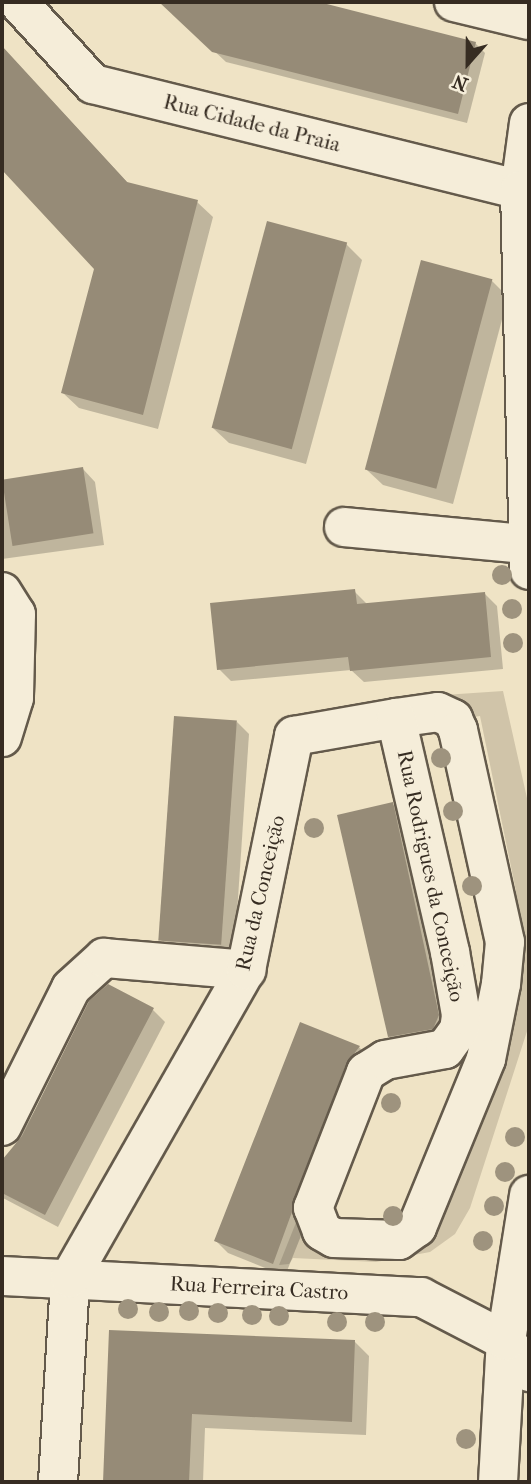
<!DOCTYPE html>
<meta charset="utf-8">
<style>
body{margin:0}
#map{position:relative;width:531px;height:1484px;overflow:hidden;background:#efe3c5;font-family:"IM FELL French Canon",serif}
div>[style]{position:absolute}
.green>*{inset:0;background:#d0c4a9}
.shadow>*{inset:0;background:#0003}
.building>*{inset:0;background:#968b77;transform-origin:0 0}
.roads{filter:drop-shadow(2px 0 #645a4b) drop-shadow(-2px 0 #645a4b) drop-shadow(0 2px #645a4b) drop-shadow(0 -2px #645a4b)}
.minor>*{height:38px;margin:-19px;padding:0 19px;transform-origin:19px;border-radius:19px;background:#f5edd9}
.trees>*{width:20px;height:20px;margin:-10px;border-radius:50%;background:#9e937e}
span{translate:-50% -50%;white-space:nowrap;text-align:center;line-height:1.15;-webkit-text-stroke:6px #f5edd9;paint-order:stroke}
.street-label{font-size:21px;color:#362c22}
.frame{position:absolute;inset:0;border:4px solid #362c22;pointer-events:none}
.north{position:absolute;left:433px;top:28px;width:70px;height:70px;-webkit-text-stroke:5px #f5edd9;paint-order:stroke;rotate:201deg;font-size:19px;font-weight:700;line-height:28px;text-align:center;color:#362c22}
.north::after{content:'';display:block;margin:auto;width:24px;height:32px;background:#362c22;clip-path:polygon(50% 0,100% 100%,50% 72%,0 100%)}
</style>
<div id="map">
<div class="green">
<div style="clip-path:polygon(503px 691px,529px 807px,529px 1025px,470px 1208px,455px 1234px,430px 1252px,376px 1262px,293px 1258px,289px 1264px,279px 1265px,301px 1210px,420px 1244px,507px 898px,516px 891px,480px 716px,467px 718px,444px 695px)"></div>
</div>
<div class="shadow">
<div style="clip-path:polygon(162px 2px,312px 2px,475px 43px,485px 53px,467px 123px,226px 62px)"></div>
<div style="clip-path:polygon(2px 47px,128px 183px,197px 202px,213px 217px,158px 429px,79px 408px,63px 393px,95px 268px,2px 167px)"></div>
<div style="clip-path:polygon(346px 244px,362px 260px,306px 464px,229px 443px,213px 428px)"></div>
<div style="clip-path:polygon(492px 281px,508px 297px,453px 504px,383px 485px,367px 470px)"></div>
<div style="clip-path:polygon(83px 469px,95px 482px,104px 545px,2px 559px,2px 481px)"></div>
<div style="clip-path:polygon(354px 591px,367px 604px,485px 594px,497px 606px,503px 669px,364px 682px,351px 670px,231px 681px,219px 669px)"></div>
<div style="clip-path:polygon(237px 722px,249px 734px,234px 958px,173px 952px,161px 940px)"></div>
<div style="clip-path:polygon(392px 804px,405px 816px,451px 1029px,402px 1049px,389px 1036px)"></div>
<div style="clip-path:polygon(153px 1010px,165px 1022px,58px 1227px,3px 1198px,2px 1167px,43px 1097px)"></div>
<div style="clip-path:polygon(301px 1025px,359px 1047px,371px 1060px,285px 1276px,228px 1253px,216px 1241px)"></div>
<div style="clip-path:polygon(111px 1332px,355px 1342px,369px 1356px,366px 1435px,205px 1428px,203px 1482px,105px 1482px)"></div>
</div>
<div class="building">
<div style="clip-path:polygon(159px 2px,319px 2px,476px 42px,458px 114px,212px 52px)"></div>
<div style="clip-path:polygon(2px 46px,127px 182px,198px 200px,143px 415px,61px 393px,94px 269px,2px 170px)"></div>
<div style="left:267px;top:221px;width:83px;height:214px;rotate:15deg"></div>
<div style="left:421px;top:260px;width:74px;height:217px;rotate:15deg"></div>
<div style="left:83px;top:467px;width:67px;height:82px;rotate:81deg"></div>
<div style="clip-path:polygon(355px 589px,357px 604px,485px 592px,491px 657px,350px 671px,348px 657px,217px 670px,210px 603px)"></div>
<div style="left:174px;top:716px;width:63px;height:225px;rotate:4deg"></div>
<div style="clip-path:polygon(393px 802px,439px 1015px,433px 1029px,388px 1037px,337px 815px)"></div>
<div style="clip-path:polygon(108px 984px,154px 1008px,45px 1215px,2px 1193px,2px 1160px,22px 1136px,89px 1001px)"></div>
<div style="clip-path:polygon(300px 1022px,360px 1046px,346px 1064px,273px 1264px,214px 1241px)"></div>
<div style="clip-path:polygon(109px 1330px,355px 1340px,352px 1422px,192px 1414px,189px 1482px,103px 1482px)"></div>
</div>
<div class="roads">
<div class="minor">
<div style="left:18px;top:2px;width:111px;rotate:47.6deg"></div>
<div style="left:93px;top:84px;width:440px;rotate:13.9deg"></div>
<div style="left:454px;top:2px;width:77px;rotate:13.5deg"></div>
<div style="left:529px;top:123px;width:68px;rotate:97.7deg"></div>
<div style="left:520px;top:190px;width:380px;rotate:88.6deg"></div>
<div style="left:344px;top:527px;width:182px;rotate:5.4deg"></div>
<div style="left:2px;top:592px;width:26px;rotate:58deg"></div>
<div style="left:16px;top:614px;width:84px;rotate:91.4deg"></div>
<div style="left:14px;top:698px;width:41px;rotate:107.1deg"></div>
<div style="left:2px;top:1126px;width:154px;rotate:-63.4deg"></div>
<div style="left:71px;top:988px;width:45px;rotate:-42.3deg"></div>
<div style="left:104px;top:958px;width:143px;rotate:4.8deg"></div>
<div style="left:2px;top:1276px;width:420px;rotate:2.9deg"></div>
<div style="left:421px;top:1297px;width:96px;rotate:27.4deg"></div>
<div style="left:506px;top:1341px;width:39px;rotate:53deg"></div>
<div style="left:58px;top:1482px;width:204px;rotate:-86.6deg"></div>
<div style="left:70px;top:1278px;width:355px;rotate:-60.3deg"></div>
<div style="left:246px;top:970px;width:239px;rotate:-78.4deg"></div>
<div style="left:294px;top:736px;width:104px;rotate:-10deg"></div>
<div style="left:396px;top:718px;width:42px;rotate:-8.1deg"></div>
<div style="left:438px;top:712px;width:17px;rotate:25deg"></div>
<div style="left:453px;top:719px;width:12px;rotate:66deg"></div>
<div style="left:458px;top:730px;width:217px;rotate:77.5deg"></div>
<div style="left:505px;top:942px;width:42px;rotate:95.4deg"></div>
<div style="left:501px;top:984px;width:76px;rotate:101.3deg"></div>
<div style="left:486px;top:1059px;width:182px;rotate:112.3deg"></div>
<div style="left:417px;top:1227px;width:22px;rotate:144deg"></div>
<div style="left:399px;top:1240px;width:65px;rotate:-178.2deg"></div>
<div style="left:334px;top:1238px;width:14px;rotate:-150deg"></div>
<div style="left:322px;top:1231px;width:25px;rotate:-111deg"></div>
<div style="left:313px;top:1208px;width:146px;rotate:-68.7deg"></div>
<div style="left:366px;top:1072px;width:22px;rotate:-32deg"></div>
<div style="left:385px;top:1060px;width:61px;rotate:-10.4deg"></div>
<div style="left:445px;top:1049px;width:24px;rotate:-54deg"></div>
<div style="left:459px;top:1030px;width:15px;rotate:-82deg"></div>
<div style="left:461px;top:1015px;width:64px;rotate:-99.9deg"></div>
<div style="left:450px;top:952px;width:240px;rotate:-103deg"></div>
<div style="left:498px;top:1482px;width:141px;rotate:-86.8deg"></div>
<div style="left:506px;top:1341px;width:148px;rotate:-81deg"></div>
</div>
</div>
<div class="trees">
<div style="left:502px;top:575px"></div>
<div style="left:512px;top:609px"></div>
<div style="left:513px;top:643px"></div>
<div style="left:441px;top:758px"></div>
<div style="left:453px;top:811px"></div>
<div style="left:314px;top:828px"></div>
<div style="left:472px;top:886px"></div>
<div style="left:391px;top:1103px"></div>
<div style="left:515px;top:1137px"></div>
<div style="left:505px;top:1172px"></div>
<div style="left:494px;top:1206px"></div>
<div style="left:393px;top:1216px"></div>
<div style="left:483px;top:1241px"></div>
<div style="left:128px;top:1309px"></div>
<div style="left:189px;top:1311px"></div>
<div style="left:159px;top:1312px"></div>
<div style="left:218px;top:1313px"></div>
<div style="left:252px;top:1315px"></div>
<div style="left:279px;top:1316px"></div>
<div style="left:337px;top:1322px"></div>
<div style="left:375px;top:1322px"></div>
<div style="left:466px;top:1439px"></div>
</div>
<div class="street-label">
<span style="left:252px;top:123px;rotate:14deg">Rua Cidade da Praia</span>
<span style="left:431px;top:876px;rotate:78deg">Rua Rodrigues da Conceição</span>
<span style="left:260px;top:893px;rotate:-77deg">Rua da Conceição</span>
<span style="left:259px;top:1288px;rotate:3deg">Rua Ferreira Castro</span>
</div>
<div class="frame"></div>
<div class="north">N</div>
</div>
